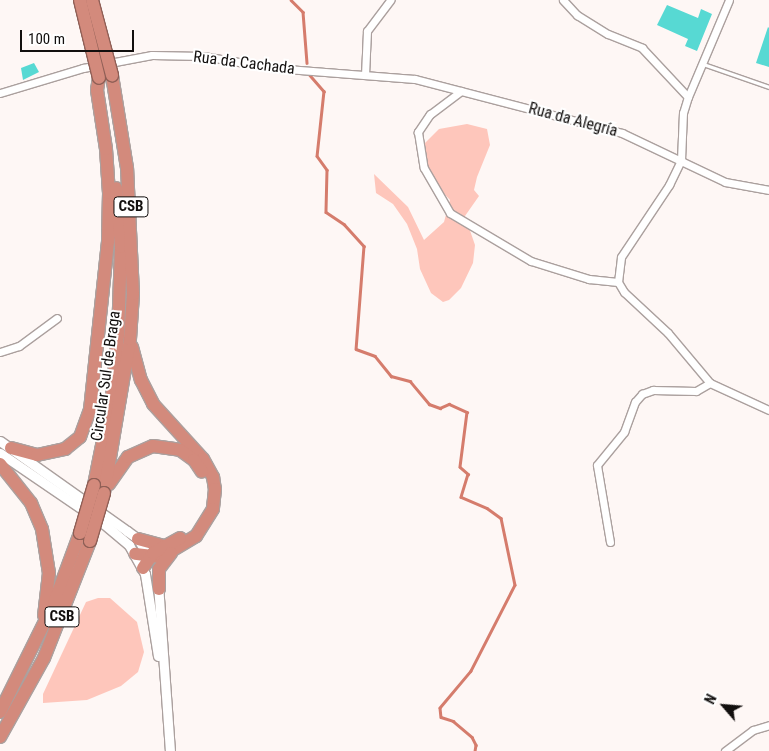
<!DOCTYPE html>
<meta charset="utf-8">
<style>
body{margin:0}
#map{position:relative;width:769px;height:751px;overflow:hidden;background:#fef7f5;font-family:"Roboto Condensed",sans-serif}
div>[style]{position:absolute}
.green>*{inset:0;background:#fec6bb}
.stream>*{height:2.5px;margin:-1.25px;padding:0 1.25px;transform-origin:1.25px;border-radius:1.25px;background:#d57c6c}
.building>*{inset:0;background:#57d9d3}
.roads{filter:drop-shadow(1px 0 #aba09e) drop-shadow(-1px 0 #aba09e) drop-shadow(0 1px #aba09e) drop-shadow(0 -1px #aba09e)}
.service>*{height:3px;margin:-1.5px;padding:0 1.5px;transform-origin:1.5px;border-radius:1.5px;background:#fff}
.minor>*{height:7px;margin:-3.5px;padding:0 3.5px;transform-origin:3.5px;border-radius:3.5px;background:#fff}
.secondary>*{height:9px;margin:-4.5px;padding:0 4.5px;transform-origin:4.5px;border-radius:4.5px;background:#fff}
.motorway>*{height:12px;margin:-6px;padding:0 6px;transform-origin:6px;border-radius:6px;background:#d38a7c}
.bridges{filter:drop-shadow(1px 0 #8f5f56) drop-shadow(-1px 0 #8f5f56) drop-shadow(0 1px #8f5f56) drop-shadow(0 -1px #8f5f56)}
.motorway-bridge>*{height:12px;margin:-6px;padding:0 6px;transform-origin:6px;border-radius:6px;background:#d38a7c}
span{translate:-50% -50%;white-space:nowrap;text-align:center;line-height:1.15;-webkit-text-stroke:4px #fff;paint-order:stroke}
.shield-label span{padding:1px 4px;background:#fff;border:1px solid;border-radius:4px;-webkit-text-stroke-width:0}
.shield-label{font-size:15px;color:#120f0e;font-weight:700}
.street-label{font-size:16px;color:#120f0e}
.north{position:absolute;left:699px;top:681px;width:50px;height:50px;-webkit-text-stroke:4px #fff;paint-order:stroke;rotate:297deg;font-size:14px;font-weight:700;line-height:20px;text-align:center;color:#120f0e}
.north::after{content:'';display:block;margin:auto;width:18px;height:22px;background:#120f0e;clip-path:polygon(50% 0,100% 100%,50% 72%,0 100%)}
.scale{position:absolute;left:20px;top:30px;width:114px;height:22px;box-sizing:border-box;border:2px solid #120f0e;border-top:0;padding-left:6px;font-size:15px;line-height:18px;white-space:nowrap;color:#120f0e;-webkit-text-stroke:4px #fff;paint-order:stroke}
</style>
<div id="map">
<div class="green">
<div style="clip-path:polygon(467px 124px,487px 129px,490px 145px,477px 177px,474px 190px,479px 196px,465px 216px,475px 245px,473px 263px,461px 288px,449px 300px,443px 302px,431px 293px,420px 269px,417px 249px,407px 224px,393px 204px,376px 193px,374px 174px,408px 207px,424px 240px,444px 222px,450px 200px,422px 170px,418px 150px,439px 129px)"></div>
<div style="clip-path:polygon(98px 598px,110px 598px,137px 622px,144px 652px,138px 672px,121px 686px,87px 700px,43px 703px,43px 694px,86px 602px)"></div>
</div>
<div class="stream">
<div style="left:291px;top:0;width:17px;rotate:45deg"></div>
<div style="left:303px;top:12px;width:51px;rotate:85.5deg"></div>
<div style="left:309px;top:74px;width:23px;rotate:49deg"></div>
<div style="left:324px;top:91px;width:65px;rotate:96.1deg"></div>
<div style="left:317px;top:156px;width:17px;rotate:54deg"></div>
<div style="left:327px;top:170px;width:42px;rotate:91.4deg"></div>
<div style="left:326px;top:212px;width:22px;rotate:34deg"></div>
<div style="left:344px;top:224px;width:30px;rotate:48deg"></div>
<div style="left:364px;top:246px;width:103px;rotate:94.4deg"></div>
<div style="left:356px;top:349px;width:20px;rotate:20deg"></div>
<div style="left:375px;top:356px;width:26px;rotate:51deg"></div>
<div style="left:391px;top:376px;width:20px;rotate:15deg"></div>
<div style="left:410px;top:381px;width:30px;rotate:50deg"></div>
<div style="left:429px;top:404px;width:12px;rotate:20deg"></div>
<div style="left:440px;top:408px;width:10px;rotate:-24deg"></div>
<div style="left:449px;top:404px;width:20px;rotate:24deg"></div>
<div style="left:467px;top:412px;width:55px;rotate:97.3deg"></div>
<div style="left:460px;top:467px;width:11px;rotate:41deg"></div>
<div style="left:468px;top:474px;width:24px;rotate:107deg"></div>
<div style="left:461px;top:497px;width:28px;rotate:23deg"></div>
<div style="left:487px;top:508px;width:17px;rotate:36deg"></div>
<div style="left:501px;top:518px;width:68px;rotate:78.2deg"></div>
<div style="left:515px;top:585px;width:97px;rotate:117.1deg"></div>
<div style="left:471px;top:671px;width:48px;rotate:130deg"></div>
<div style="left:440px;top:708px;width:9px;rotate:84deg"></div>
<div style="left:441px;top:717px;width:13px;rotate:18deg"></div>
<div style="left:453px;top:721px;width:25px;rotate:40deg"></div>
<div style="left:472px;top:737px;width:9px;rotate:63deg"></div>
<div style="left:476px;top:745px;width:6px;rotate:99deg"></div>
</div>
<div class="building">
<div style="clip-path:polygon(667px 5px,698px 18px,701px 9px,712px 14px,697px 51px,685px 46px,688px 39px,657px 25px)"></div>
<div style="clip-path:polygon(768px 27px,769px 28px,769px 67px,756px 63px)"></div>
<div style="clip-path:polygon(34px 63px,39px 72px,23px 80px,21px 68px)"></div>
</div>
<div class="roads">
<div class="service">
<div style="left:703px;top:64px;width:70px;rotate:19.2deg"></div>
</div>
<div class="minor">
<div style="left:563px;top:0;width:21px;rotate:47deg"></div>
<div style="left:577px;top:15px;width:36px;rotate:32deg"></div>
<div style="left:608px;top:34px;width:37px;rotate:22deg"></div>
<div style="left:642px;top:48px;width:67px;rotate:46.8deg"></div>
<div style="left:365px;top:75px;width:44px;rotate:-87.4deg"></div>
<div style="left:367px;top:31px;width:39px;rotate:-53deg"></div>
<div style="left:461px;top:91px;width:39px;rotate:143deg"></div>
<div style="left:430px;top:114px;width:22px;rotate:124deg"></div>
<div style="left:418px;top:132px;width:36px;rotate:81deg"></div>
<div style="left:424px;top:168px;width:52px;rotate:60deg"></div>
<div style="left:450px;top:213px;width:94px;rotate:30.7deg"></div>
<div style="left:531px;top:261px;width:61px;rotate:17.2deg"></div>
<div style="left:589px;top:279px;width:29px;rotate:6deg"></div>
<div style="left:0;top:93px;width:87px;rotate:-16.8deg"></div>
<div style="left:83px;top:68px;width:70px;rotate:-10.7deg"></div>
<div style="left:152px;top:55px;width:51px;rotate:1.1deg"></div>
<div style="left:203px;top:56px;width:72px;rotate:9.6deg"></div>
<div style="left:274px;top:68px;width:141px;rotate:4.5deg"></div>
<div style="left:415px;top:79px;width:214px;rotate:14.6deg"></div>
<div style="left:622px;top:133px;width:114px;rotate:25.4deg"></div>
<div style="left:725px;top:182px;width:45px;rotate:10.3deg"></div>
<div style="left:618px;top:282px;width:25px;rotate:-83deg"></div>
<div style="left:621px;top:257px;width:87px;rotate:-56.3deg"></div>
<div style="left:669px;top:185px;width:28px;rotate:-64deg"></div>
<div style="left:681px;top:160px;width:47px;rotate:-87.6deg"></div>
<div style="left:683px;top:113px;width:17px;rotate:-73deg"></div>
<div style="left:688px;top:97px;width:105px;rotate:-67.1deg"></div>
<div style="left:618px;top:282px;width:12px;rotate:59deg"></div>
<div style="left:624px;top:292px;width:60px;rotate:43deg"></div>
<div style="left:668px;top:333px;width:65px;rotate:50deg"></div>
<div style="left:710px;top:383px;width:65px;rotate:24.6deg"></div>
<div style="left:0;top:352px;width:20px;rotate:-18deg"></div>
<div style="left:19px;top:346px;width:47px;rotate:-36.4deg"></div>
<div style="left:610px;top:542px;width:78px;rotate:-99.6deg"></div>
<div style="left:597px;top:465px;width:43px;rotate:-50.7deg"></div>
<div style="left:624px;top:432px;width:32px;rotate:-70deg"></div>
<div style="left:635px;top:402px;width:11px;rotate:-49deg"></div>
<div style="left:642px;top:394px;width:12px;rotate:-20deg"></div>
<div style="left:653px;top:390px;width:43px;rotate:1.3deg"></div>
<div style="left:696px;top:391px;width:16px;rotate:-30deg"></div>
<div style="left:725px;top:751px;width:35px;rotate:-37deg"></div>
<div style="left:753px;top:730px;width:17px;rotate:-17deg"></div>
</div>
<div class="secondary">
<div style="left:0;top:441px;width:156px;rotate:35.3deg"></div>
<div style="left:127px;top:531px;width:14px;rotate:36deg"></div>
<div style="left:138px;top:539px;width:22px;rotate:60deg"></div>
<div style="left:0;top:453px;width:126px;rotate:34.3deg"></div>
<div style="left:104px;top:524px;width:33px;rotate:40deg"></div>
<div style="left:129px;top:545px;width:33px;rotate:61deg"></div>
<div style="left:145px;top:574px;width:83px;rotate:81deg"></div>
<div style="left:158px;top:584px;width:167px;rotate:85.9deg"></div>
</div>
<div class="motorway">
<div style="left:132px;top:347px;width:34px;rotate:75deg"></div>
<div style="left:141px;top:380px;width:27px;rotate:63deg"></div>
<div style="left:153px;top:404px;width:74px;rotate:47.7deg"></div>
<div style="left:203px;top:459px;width:21px;rotate:61deg"></div>
<div style="left:213px;top:477px;width:12px;rotate:81deg"></div>
<div style="left:215px;top:489px;width:20px;rotate:96deg"></div>
<div style="left:213px;top:509px;width:32px;rotate:122deg"></div>
<div style="left:196px;top:536px;width:41px;rotate:149deg"></div>
<div style="left:161px;top:557px;width:26px;rotate:-173deg"></div>
<div style="left:11px;top:448px;width:27px;rotate:15deg"></div>
<div style="left:37px;top:455px;width:29px;rotate:-12deg"></div>
<div style="left:65px;top:449px;width:19px;rotate:-39deg"></div>
<div style="left:80px;top:437px;width:29px;rotate:-70deg"></div>
<div style="left:90px;top:410px;width:170px;rotate:-83.9deg"></div>
<div style="left:108px;top:241px;width:48px;rotate:-88.8deg"></div>
<div style="left:109px;top:193px;width:44px;rotate:-93.9deg"></div>
<div style="left:106px;top:149px;width:60px;rotate:-98.7deg"></div>
<div style="left:97px;top:90px;width:12px;rotate:-81deg"></div>
<div style="left:0;top:464px;width:50px;rotate:51.5deg"></div>
<div style="left:31px;top:503px;width:28px;rotate:67deg"></div>
<div style="left:42px;top:529px;width:45px;rotate:81deg"></div>
<div style="left:49px;top:573px;width:43px;rotate:96.6deg"></div>
<div style="left:109px;top:484px;width:33px;rotate:-55deg"></div>
<div style="left:128px;top:457px;width:27px;rotate:-24deg"></div>
<div style="left:153px;top:446px;width:27px;rotate:8deg"></div>
<div style="left:180px;top:450px;width:17px;rotate:36deg"></div>
<div style="left:194px;top:460px;width:14px;rotate:56deg"></div>
<div style="left:94px;top:485px;width:91px;rotate:-78.6deg"></div>
<div style="left:112px;top:396px;width:61px;rotate:-84.4deg"></div>
<div style="left:118px;top:335px;width:88px;rotate:-88deg"></div>
<div style="left:121px;top:247px;width:59px;rotate:-94.8deg"></div>
<div style="left:104px;top:493px;width:156px;rotate:-80.4deg"></div>
<div style="left:130px;top:339px;width:45px;rotate:-86.2deg"></div>
<div style="left:133px;top:294px;width:126px;rotate:-92.7deg"></div>
<div style="left:127px;top:168px;width:94px;rotate:-99.2deg"></div>
<div style="left:138px;top:539px;width:27px;rotate:15deg"></div>
<div style="left:143px;top:568px;width:18px;rotate:-56deg"></div>
<div style="left:153px;top:553px;width:31px;rotate:-29deg"></div>
<div style="left:159px;top:589px;width:20px;rotate:-90deg"></div>
<div style="left:159px;top:569px;width:20px;rotate:-53deg"></div>
<div style="left:0;top:712px;width:122px;rotate:-63.6deg"></div>
<div style="left:54px;top:603px;width:75px;rotate:-69.6deg"></div>
<div style="left:0;top:737px;width:90px;rotate:-60.9deg"></div>
<div style="left:44px;top:658px;width:126px;rotate:-68.5deg"></div>
</div>
</div>
<div class="bridges">
<div class="motorway-bridge">
<div style="left:80px;top:0;width:80px;rotate:76.3deg"></div>
<div style="left:92px;top:0;width:78px;rotate:75.1deg"></div>
<div style="left:80px;top:533px;width:50px;rotate:-73.7deg"></div>
<div style="left:90px;top:541px;width:50px;rotate:-73.7deg"></div>
</div>
</div>
<div class="shield-label">
<span style="left:131px;top:207px">CSB</span>
<span style="left:62px;top:617px">CSB</span>
</div>
<div class="street-label">
<span style="left:244px;top:63px;rotate:7deg">Rua da Cachada</span>
<span style="left:573px;top:120px;rotate:15deg">Rua da Alegría</span>
<span style="left:106px;top:376px;rotate:-82deg">Circular Sul de Braga</span>
</div>
<div class="north">N</div>
<div class="scale">100 m</div>
</div>
